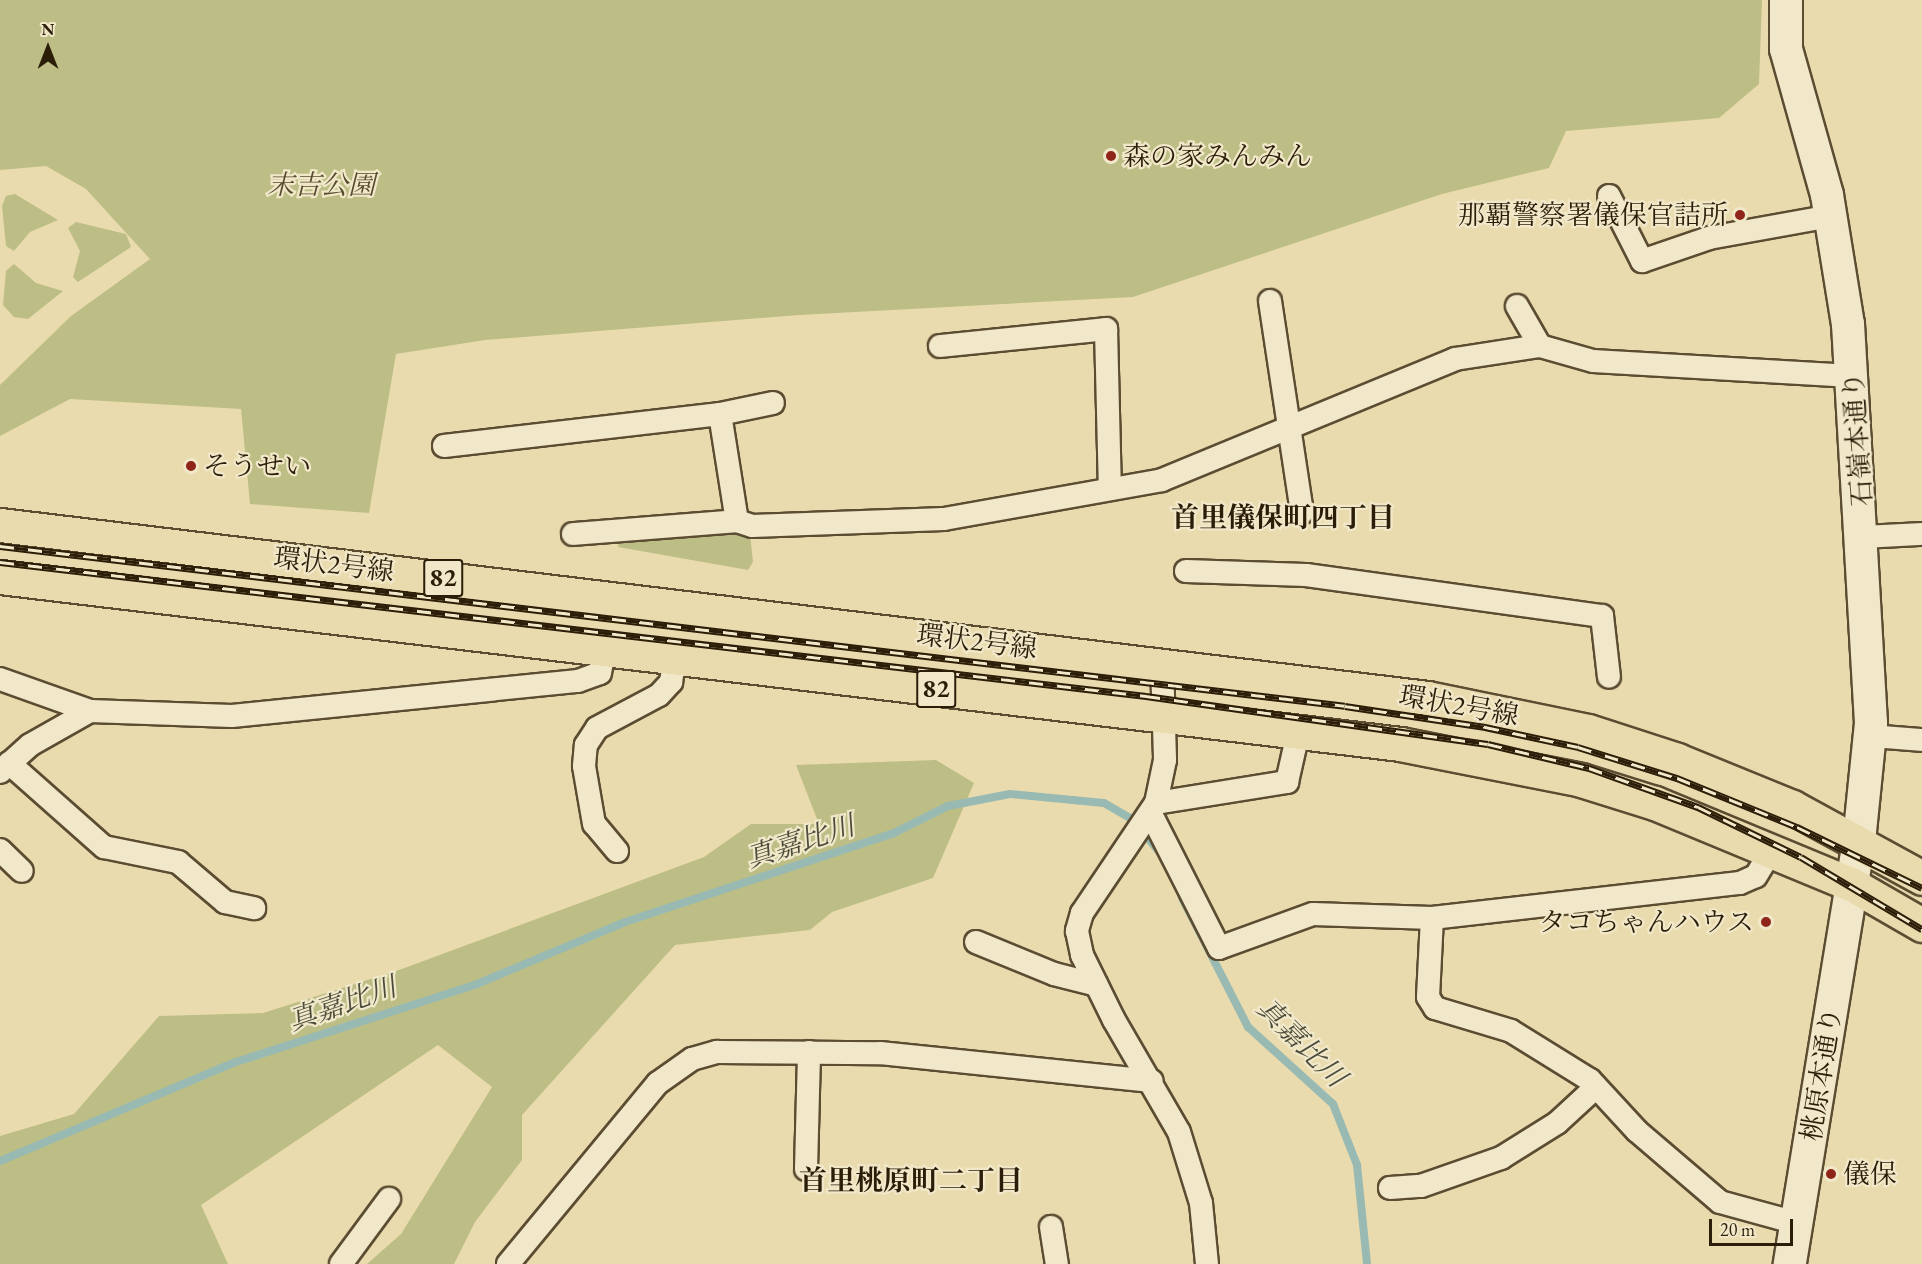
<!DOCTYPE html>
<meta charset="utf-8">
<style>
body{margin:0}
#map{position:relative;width:1922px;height:1264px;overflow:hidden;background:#eadbae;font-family:"EB Garamond","Noto Serif JP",serif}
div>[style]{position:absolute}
.green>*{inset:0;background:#bdbe85}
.stream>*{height:8px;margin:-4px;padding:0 4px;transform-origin:4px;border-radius:4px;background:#99bab2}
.roads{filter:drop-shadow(2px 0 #5b4c32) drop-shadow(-2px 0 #5b4c32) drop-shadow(0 2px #5b4c32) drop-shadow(0 -2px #5b4c32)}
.minor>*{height:22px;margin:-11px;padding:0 11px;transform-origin:11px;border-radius:11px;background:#f1e8ca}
.secondary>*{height:32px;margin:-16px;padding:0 16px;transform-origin:16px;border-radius:16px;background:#f1e8ca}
.primary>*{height:33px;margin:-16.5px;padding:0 16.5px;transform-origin:16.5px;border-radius:16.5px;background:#eadbae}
.rail>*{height:7px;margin-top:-3.5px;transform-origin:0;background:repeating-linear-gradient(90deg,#f1e8ca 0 14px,#2b1d08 0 28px);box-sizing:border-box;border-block:2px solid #2b1d08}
.dots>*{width:16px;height:16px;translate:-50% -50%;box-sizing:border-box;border:3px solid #f1e8ca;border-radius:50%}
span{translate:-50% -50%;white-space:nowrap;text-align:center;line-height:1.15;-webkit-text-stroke:4.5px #f1e8ca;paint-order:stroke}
.shield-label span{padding:2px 4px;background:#f1e8ca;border:2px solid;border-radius:4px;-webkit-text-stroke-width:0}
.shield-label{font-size:26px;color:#2b1d08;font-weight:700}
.poi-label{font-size:27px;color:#2b1d08}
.left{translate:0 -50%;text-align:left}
.right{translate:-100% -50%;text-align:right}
.park-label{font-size:27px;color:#574d2e;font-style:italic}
.street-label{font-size:27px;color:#2b1d08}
.neighbourhood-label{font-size:28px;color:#2b1d08;font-weight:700}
.water-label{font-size:28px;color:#4c4c3b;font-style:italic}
.north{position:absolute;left:18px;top:18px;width:60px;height:60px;-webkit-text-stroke:4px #f1e8ca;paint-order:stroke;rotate:0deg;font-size:16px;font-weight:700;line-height:24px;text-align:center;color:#2b1d08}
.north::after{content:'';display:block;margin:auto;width:21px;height:27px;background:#2b1d08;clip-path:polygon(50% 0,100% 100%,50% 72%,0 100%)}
.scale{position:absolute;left:1709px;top:1219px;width:84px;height:27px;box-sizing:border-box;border:3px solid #2b1d08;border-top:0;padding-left:8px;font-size:18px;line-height:21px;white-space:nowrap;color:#2b1d08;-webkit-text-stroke:4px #f1e8ca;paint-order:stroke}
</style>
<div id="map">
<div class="green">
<div style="clip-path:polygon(0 0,1762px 0,1759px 84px,1719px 118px,1566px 131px,1549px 168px,1442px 194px,1133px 297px,799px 315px,485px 340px,396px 354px,369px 513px,250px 504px,241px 409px,70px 399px,0 436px,0 385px,71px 316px,150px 259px,86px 189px,46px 166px,0 170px)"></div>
<div style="clip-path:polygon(15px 194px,58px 220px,30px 232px,14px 251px,6px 246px,2px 206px,6px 196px)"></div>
<div style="clip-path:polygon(76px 222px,126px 234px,131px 247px,78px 282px,73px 277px,80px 251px,68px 228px)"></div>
<div style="clip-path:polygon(14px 264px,36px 283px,63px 291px,28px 319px,14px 317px,3px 305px,6px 271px)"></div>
<div style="clip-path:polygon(735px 529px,750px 534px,753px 562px,748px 570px,618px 547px,620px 538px)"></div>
<div style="clip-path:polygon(936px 760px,974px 783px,933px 878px,832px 912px,810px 930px,675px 945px,522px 1115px,522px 1160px,475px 1222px,454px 1264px,367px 1264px,401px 1234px,492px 1087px,438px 1045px,201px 1205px,228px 1264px,0 1264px,0 1136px,74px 1114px,159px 1016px,263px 1013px,399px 970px,704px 857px,751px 824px,819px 824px,796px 765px)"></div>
</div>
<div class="stream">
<div style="left:1182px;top:898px;width:145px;rotate:62.9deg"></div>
<div style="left:1248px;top:1027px;width:115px;rotate:42.2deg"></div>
<div style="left:1333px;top:1104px;width:66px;rotate:68.5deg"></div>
<div style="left:1357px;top:1165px;width:100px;rotate:84.2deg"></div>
<div style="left:0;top:1161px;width:256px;rotate:-22.8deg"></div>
<div style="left:236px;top:1062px;width:253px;rotate:-17.9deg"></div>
<div style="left:477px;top:984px;width:160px;rotate:-22.7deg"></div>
<div style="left:625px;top:922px;width:283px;rotate:-18.3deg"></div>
<div style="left:894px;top:833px;width:60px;rotate:-26.6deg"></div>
<div style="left:948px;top:806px;width:63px;rotate:-11deg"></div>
<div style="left:1010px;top:794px;width:94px;rotate:5.5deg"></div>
<div style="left:1104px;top:803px;width:34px;rotate:30deg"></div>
<div style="left:1133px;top:820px;width:44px;rotate:50.5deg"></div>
</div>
<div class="roads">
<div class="minor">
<div style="left:1609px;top:196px;width:73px;rotate:63.1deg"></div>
<div style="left:1642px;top:261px;width:71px;rotate:-18.9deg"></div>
<div style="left:1709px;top:238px;width:124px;rotate:-10.2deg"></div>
<div style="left:1270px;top:301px;width:214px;rotate:81.4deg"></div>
<div style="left:1517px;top:306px;width:46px;rotate:60.1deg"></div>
<div style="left:940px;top:346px;width:167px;rotate:-5.8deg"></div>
<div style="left:1106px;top:329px;width:160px;rotate:88.6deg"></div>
<div style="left:720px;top:414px;width:54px;rotate:-11.7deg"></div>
<div style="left:444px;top:446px;width:278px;rotate:-6.6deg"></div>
<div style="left:720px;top:414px;width:108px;rotate:81deg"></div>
<div style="left:737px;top:521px;width:16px;rotate:18deg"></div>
<div style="left:752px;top:526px;width:192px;rotate:-2.1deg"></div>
<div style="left:944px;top:519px;width:221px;rotate:-10.1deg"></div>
<div style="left:1162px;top:480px;width:317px;rotate:-22.4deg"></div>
<div style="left:1455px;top:359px;width:86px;rotate:-8.7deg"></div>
<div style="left:1540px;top:346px;width:55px;rotate:15.8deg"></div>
<div style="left:1593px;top:361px;width:259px;rotate:3.3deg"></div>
<div style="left:573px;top:534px;width:165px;rotate:-4.5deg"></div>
<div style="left:1864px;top:537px;width:58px;rotate:-3deg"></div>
<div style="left:1186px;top:571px;width:120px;rotate:1.9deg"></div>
<div style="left:1306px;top:575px;width:299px;rotate:7.9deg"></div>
<div style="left:1602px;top:616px;width:61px;rotate:83.5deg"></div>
<div style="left:1162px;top:663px;width:97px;rotate:88.2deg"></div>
<div style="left:1165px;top:760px;width:44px;rotate:101.8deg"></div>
<div style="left:1156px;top:803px;width:133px;rotate:123.9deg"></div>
<div style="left:1082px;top:913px;width:19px;rotate:106deg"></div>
<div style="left:1077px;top:931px;width:25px;rotate:78deg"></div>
<div style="left:1082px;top:955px;width:72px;rotate:63.8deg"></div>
<div style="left:1114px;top:1020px;width:129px;rotate:59.9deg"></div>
<div style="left:1179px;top:1132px;width:74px;rotate:72.8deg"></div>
<div style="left:1201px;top:1203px;width:61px;rotate:84.4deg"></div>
<div style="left:0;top:679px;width:96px;rotate:19.6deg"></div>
<div style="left:90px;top:711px;width:142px;rotate:2deg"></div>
<div style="left:232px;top:716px;width:348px;rotate:-5.8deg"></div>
<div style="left:578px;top:681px;width:23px;rotate:-20deg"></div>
<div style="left:600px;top:673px;width:23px;rotate:-80deg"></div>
<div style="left:1871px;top:736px;width:51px;rotate:4.5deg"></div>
<div style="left:9px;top:763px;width:127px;rotate:41.5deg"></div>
<div style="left:104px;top:847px;width:76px;rotate:11.5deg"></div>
<div style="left:178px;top:862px;width:62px;rotate:40.4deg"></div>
<div style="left:225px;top:902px;width:30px;rotate:12deg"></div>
<div style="left:0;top:772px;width:40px;rotate:-42deg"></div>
<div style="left:30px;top:745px;width:69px;rotate:-29.5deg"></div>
<div style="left:1156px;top:803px;width:133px;rotate:-9.1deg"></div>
<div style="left:1287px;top:782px;width:50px;rotate:-77.3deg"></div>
<div style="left:1152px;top:816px;width:148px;rotate:63.1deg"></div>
<div style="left:1219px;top:948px;width:100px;rotate:-19.9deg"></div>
<div style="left:1313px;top:914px;width:119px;rotate:1.9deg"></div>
<div style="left:1432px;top:918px;width:310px;rotate:-6.5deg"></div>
<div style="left:1740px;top:883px;width:17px;rotate:-24deg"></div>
<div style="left:1756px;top:876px;width:31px;rotate:-59deg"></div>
<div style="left:0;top:850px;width:30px;rotate:44deg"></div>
<div style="left:617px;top:851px;width:35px;rotate:-130deg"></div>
<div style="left:594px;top:824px;width:59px;rotate:-99.8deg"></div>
<div style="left:584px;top:766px;width:21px;rotate:-85deg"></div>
<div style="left:586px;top:745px;width:20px;rotate:-57deg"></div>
<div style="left:597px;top:728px;width:70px;rotate:-28deg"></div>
<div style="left:659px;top:695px;width:18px;rotate:-47deg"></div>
<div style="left:671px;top:682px;width:24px;rotate:-81deg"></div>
<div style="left:1432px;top:918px;width:79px;rotate:92.9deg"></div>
<div style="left:1428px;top:997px;width:13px;rotate:58deg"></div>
<div style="left:1435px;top:1008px;width:79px;rotate:16.8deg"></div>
<div style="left:1511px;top:1031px;width:93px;rotate:31.8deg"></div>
<div style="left:1590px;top:1080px;width:69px;rotate:47.3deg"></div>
<div style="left:1637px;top:1131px;width:109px;rotate:40.5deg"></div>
<div style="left:1720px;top:1202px;width:80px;rotate:15.3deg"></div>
<div style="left:976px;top:942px;width:84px;rotate:22.3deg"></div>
<div style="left:1054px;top:974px;width:44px;rotate:14.3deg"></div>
<div style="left:806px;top:1169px;width:117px;rotate:-88.5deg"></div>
<div style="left:1390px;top:1188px;width:31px;rotate:-4deg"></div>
<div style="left:1421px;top:1186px;width:85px;rotate:-19.3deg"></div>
<div style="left:1501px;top:1158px;width:66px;rotate:-32deg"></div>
<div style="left:1557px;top:1123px;width:53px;rotate:-42.7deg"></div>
<div style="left:1051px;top:1227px;width:37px;rotate:81deg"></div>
<div style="left:341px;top:1264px;width:81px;rotate:-53.6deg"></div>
<div style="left:508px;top:1264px;width:235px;rotate:-50.4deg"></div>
<div style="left:658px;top:1083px;width:42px;rotate:-35.2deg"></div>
<div style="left:692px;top:1059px;width:26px;rotate:-16deg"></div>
<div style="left:717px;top:1052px;width:163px;rotate:0.4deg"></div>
<div style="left:880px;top:1053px;width:273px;rotate:5.9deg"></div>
</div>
<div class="secondary">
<div style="left:1786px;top:0;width:49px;rotate:90deg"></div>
<div style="left:1786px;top:49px;width:152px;rotate:74.3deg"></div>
<div style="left:1827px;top:195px;width:131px;rotate:80.8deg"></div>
<div style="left:1848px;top:324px;width:400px;rotate:86.7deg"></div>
<div style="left:1871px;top:723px;width:119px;rotate:95.8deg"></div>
<div style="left:1859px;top:841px;width:429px;rotate:99.3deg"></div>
</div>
<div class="primary">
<div style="left:0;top:525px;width:1437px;rotate:6.91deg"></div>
<div style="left:1427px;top:698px;width:164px;rotate:11.6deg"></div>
<div style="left:1588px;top:731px;width:94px;rotate:18deg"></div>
<div style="left:1677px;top:760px;width:124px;rotate:22.2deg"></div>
<div style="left:1792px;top:807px;width:148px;rotate:28.6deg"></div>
<div style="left:0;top:577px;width:1410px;rotate:6.8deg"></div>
<div style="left:1400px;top:744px;width:185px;rotate:11.2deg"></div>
<div style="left:1581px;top:780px;width:77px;rotate:17.3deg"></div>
<div style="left:1655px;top:803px;width:212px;rotate:22.5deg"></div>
<div style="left:1851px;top:884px;width:82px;rotate:30deg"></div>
</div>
</div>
<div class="rail">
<div style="left:0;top:546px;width:1354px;rotate:6.78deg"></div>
<div style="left:1345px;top:706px;width:142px;rotate:8.5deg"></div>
<div style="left:1485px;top:727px;width:95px;rotate:12.1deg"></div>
<div style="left:1578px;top:747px;width:104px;rotate:17.4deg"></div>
<div style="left:1677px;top:778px;width:130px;rotate:22.2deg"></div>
<div style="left:1797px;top:827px;width:139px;rotate:26deg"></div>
<div style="left:0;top:562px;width:1154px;rotate:6.67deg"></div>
<div style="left:1146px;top:696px;width:345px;rotate:8deg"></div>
<div style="left:1488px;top:744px;width:104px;rotate:13.4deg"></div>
<div style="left:1589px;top:768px;width:116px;rotate:19.7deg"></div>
<div style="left:1698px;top:807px;width:114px;rotate:25.9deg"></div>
<div style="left:1801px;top:857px;width:141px;rotate:30.8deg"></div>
</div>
<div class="dots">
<div style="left:1111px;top:156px;background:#8f2418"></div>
<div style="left:1740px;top:215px;background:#8f2418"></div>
<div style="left:191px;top:466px;background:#8f2418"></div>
<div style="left:1766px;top:922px;background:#8f2418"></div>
<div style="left:1831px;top:1174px;background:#8f2418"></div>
</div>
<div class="shield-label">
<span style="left:443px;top:578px">82</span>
<span style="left:936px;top:689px">82</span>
</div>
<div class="poi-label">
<span class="left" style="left:1123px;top:156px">森の家みんみん</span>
<span class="right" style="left:1728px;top:215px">那覇警察署儀保官詰所</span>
<span class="left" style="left:203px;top:466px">そうせい</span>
<span class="right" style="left:1754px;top:922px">タコちゃんハウス</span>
<span class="left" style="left:1843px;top:1174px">儀保</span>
</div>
<div class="park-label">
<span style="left:321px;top:185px">末吉公園</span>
</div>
<div class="street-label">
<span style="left:1857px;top:439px;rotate:-94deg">石嶺本通り</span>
<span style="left:334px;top:564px;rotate:7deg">環状2号線</span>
<span style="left:977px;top:641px;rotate:7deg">環状2号線</span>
<span style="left:1459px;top:705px;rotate:10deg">環状2号線</span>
<span style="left:1821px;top:1074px;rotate:-81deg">桃原本通り</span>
</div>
<div class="neighbourhood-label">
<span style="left:1283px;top:517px">首里儀保町四丁目</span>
<span style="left:911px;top:1180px">首里桃原町二丁目</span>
</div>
<div class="water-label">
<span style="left:800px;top:841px;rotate:-18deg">真嘉比川</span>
<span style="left:342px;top:1003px;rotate:-19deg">真嘉比川</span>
<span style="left:1302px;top:1042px;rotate:45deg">真嘉比川</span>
</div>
<div class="north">N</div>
<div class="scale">20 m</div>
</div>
